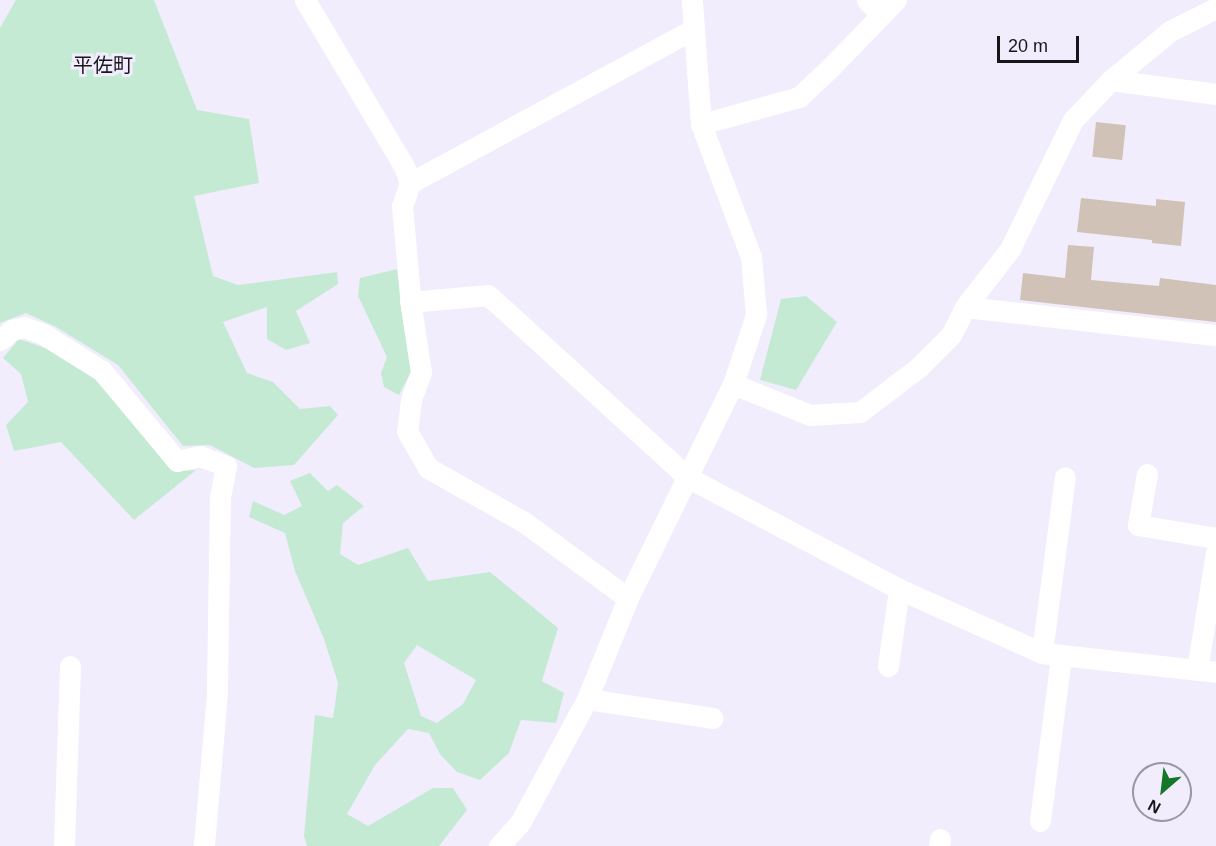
<!DOCTYPE html>
<meta charset="utf-8">
<style>
body{margin:0}
#map{position:relative;width:1216px;height:846px;overflow:hidden;background:#f1edfd;font-family:Arial,"Noto Sans JP",sans-serif}
div>[style]{position:absolute}
.green>*{inset:0;background:#c5ead4}
.building>*{inset:0;background:#d0c2b6;transform-origin:0 0}
.street>*{height:21px;margin:-10.5px;padding:0 10.5px;transform-origin:10.5px;border-radius:10.5px;background:#fff}
span{translate:-50% -50%;white-space:nowrap;text-align:center;line-height:1.15;-webkit-text-stroke:6px #f1edfd;paint-order:stroke}
.quarter-label{font-size:20px;color:#17161b}
.north{position:absolute;left:1132px;top:762px;width:60px;height:60px;box-sizing:border-box;background:#f1edfd;border:2px solid #9a97a3;border-radius:50%;rotate:208deg;font-size:16px;font-weight:700;line-height:24px;text-align:center;color:#17161b}
.north::after{content:'';display:block;margin:auto;width:21px;height:27px;background:#147627;clip-path:polygon(50% 0,100% 100%,50% 72%,0 100%)}
.scale{position:absolute;left:997px;top:36px;width:82px;height:27px;box-sizing:border-box;border:3px solid #17161b;border-top:0;padding-left:8px;font-size:18px;line-height:21px;white-space:nowrap;color:#17161b;-webkit-text-stroke:4px #f1edfd;paint-order:stroke}
</style>
<div id="map">
<div class="green">
<div style="clip-path:polygon(16px 0,154px 0,197px 110px,249px 119px,259px 183px,194px 196px,213px 276px,238px 285px,337px 272px,338px 284px,296px 311px,310px 343px,286px 350px,267px 339px,267px 307px,223px 322px,247px 373px,273px 382px,300px 409px,330px 406px,338px 415px,294px 465px,254px 468px,210px 445px,183px 446px,118px 365px,56px 327px,26px 313px,0 323px,0 28px)"></div>
<div style="clip-path:polygon(397px 269px,412px 370px,399px 395px,384px 387px,381px 373px,387px 357px,358px 296px,360px 278px)"></div>
<div style="clip-path:polygon(806px 296px,837px 322px,796px 390px,760px 380px,781px 299px)"></div>
<div style="clip-path:polygon(19px 339px,51px 350px,98px 380px,173px 471px,196px 470px,134px 520px,61px 442px,14px 451px,6px 425px,28px 402px,21px 374px,3px 358px)"></div>
<div style="clip-path:polygon(evenodd,310px 473px,328px 491px,337px 485px,364px 506px,343px 523px,340px 554px,358px 565px,408px 548px,428px 581px,490px 572px,558px 628px,542px 681px,564px 693px,556px 723px,521px 720px,509px 753px,480px 780px,457px 772px,440px 754px,429px 733px,408px 729px,375px 765px,347px 814px,368px 826px,433px 788px,453px 788px,467px 810px,439px 846px,307px 846px,304px 836px,315px 715px,333px 718px,338px 683px,324px 639px,295px 571px,285px 533px,249px 517px,253px 501px,284px 515px,302px 506px,290px 481px,310px 473px,417px 645px,476px 680px,463px 704px,437px 723px,421px 716px,404px 663px,417px 645px)"></div>
</div>
<div class="building">
<div style="left:1096px;top:122px;width:30px;height:35px;rotate:6deg"></div>
<div style="clip-path:polygon(1081px 198px,1156px 206px,1156px 199px,1185px 202px,1181px 246px,1152px 243px,1152px 240px,1077px 232px)"></div>
<div style="clip-path:polygon(1068px 245px,1094px 247px,1091px 280px,1159px 286px,1160px 278px,1216px 285px,1216px 322px,1020px 300px,1023px 273px,1065px 278px)"></div>
</div>
<div class="street">
<div style="left:305px;top:0;width:193px;rotate:59.2deg"></div>
<div style="left:404px;top:166px;width:18px;rotate:71deg"></div>
<div style="left:410px;top:183px;width:24px;rotate:109deg"></div>
<div style="left:402px;top:206px;width:101px;rotate:84.9deg"></div>
<div style="left:411px;top:307px;width:66px;rotate:81.3deg"></div>
<div style="left:421px;top:372px;width:30px;rotate:110deg"></div>
<div style="left:411px;top:400px;width:31px;rotate:97deg"></div>
<div style="left:407px;top:431px;width:43px;rotate:60.4deg"></div>
<div style="left:428px;top:468px;width:110px;rotate:29.4deg"></div>
<div style="left:524px;top:522px;width:129px;rotate:36.2deg"></div>
<div style="left:867px;top:0;width:21px;rotate:47deg"></div>
<div style="left:1111px;top:80px;width:106px;rotate:7.6deg"></div>
<div style="left:701px;top:124px;width:102px;rotate:-15.4deg"></div>
<div style="left:799px;top:97px;width:42px;rotate:-43.1deg"></div>
<div style="left:830px;top:68px;width:95px;rotate:-45.9deg"></div>
<div style="left:410px;top:183px;width:323px;rotate:-28.5deg"></div>
<div style="left:410px;top:302px;width:78px;rotate:-5.1deg"></div>
<div style="left:488px;top:295px;width:270px;rotate:42.4deg"></div>
<div style="left:687px;top:477px;width:240px;rotate:27.8deg"></div>
<div style="left:899px;top:589px;width:157px;rotate:24.1deg"></div>
<div style="left:1042px;top:653px;width:175px;rotate:6.2deg"></div>
<div style="left:965px;top:307px;width:253px;rotate:6.4deg"></div>
<div style="left:0;top:340px;width:16px;rotate:-40deg"></div>
<div style="left:12px;top:330px;width:12px;rotate:-14deg"></div>
<div style="left:24px;top:327px;width:20px;rotate:20deg"></div>
<div style="left:43px;top:334px;width:70px;rotate:32.1deg"></div>
<div style="left:102px;top:371px;width:117px;rotate:50.2deg"></div>
<div style="left:177px;top:461px;width:24px;rotate:-12deg"></div>
<div style="left:200px;top:456px;width:28px;rotate:21deg"></div>
<div style="left:226px;top:466px;width:31px;rotate:101deg"></div>
<div style="left:220px;top:496px;width:197px;rotate:90.9deg"></div>
<div style="left:217px;top:693px;width:154px;rotate:94.9deg"></div>
<div style="left:733px;top:384px;width:83px;rotate:21.9deg"></div>
<div style="left:810px;top:415px;width:50px;rotate:-3.4deg"></div>
<div style="left:860px;top:412px;width:74px;rotate:-37.3deg"></div>
<div style="left:919px;top:367px;width:45px;rotate:-45deg"></div>
<div style="left:951px;top:335px;width:31px;rotate:-63deg"></div>
<div style="left:965px;top:307px;width:73px;rotate:-52.2deg"></div>
<div style="left:1010px;top:249px;width:144px;rotate:-64deg"></div>
<div style="left:1073px;top:120px;width:55px;rotate:-46.5deg"></div>
<div style="left:1111px;top:80px;width:77px;rotate:-39.7deg"></div>
<div style="left:1170px;top:31px;width:51px;rotate:-26.6deg"></div>
<div style="left:1147px;top:474px;width:52px;rotate:100deg"></div>
<div style="left:1138px;top:525px;width:79px;rotate:9.5deg"></div>
<div style="left:1042px;top:653px;width:177px;rotate:-82.6deg"></div>
<div style="left:888px;top:666px;width:78px;rotate:-81.9deg"></div>
<div style="left:1197px;top:670px;width:119px;rotate:-80.8deg"></div>
<div style="left:587px;top:699px;width:127px;rotate:8.6deg"></div>
<div style="left:1040px;top:821px;width:166px;rotate:-82.7deg"></div>
<div style="left:64px;top:846px;width:180px;rotate:-88.1deg"></div>
<div style="left:499px;top:846px;width:31px;rotate:-48deg"></div>
<div style="left:520px;top:823px;width:141px;rotate:-61.6deg"></div>
<div style="left:587px;top:699px;width:109px;rotate:-67.9deg"></div>
<div style="left:628px;top:598px;width:238px;rotate:-63.9deg"></div>
<div style="left:733px;top:384px;width:73px;rotate:-71.6deg"></div>
<div style="left:756px;top:315px;width:58px;rotate:-94.9deg"></div>
<div style="left:751px;top:257px;width:142px;rotate:-110.6deg"></div>
<div style="left:701px;top:124px;width:124px;rotate:-94.2deg"></div>
<div style="left:939px;top:846px;width:7px;rotate:-82deg"></div>
</div>
<div class="quarter-label">
<span style="left:103px;top:65px">平佐町</span>
</div>
<div class="north">N</div>
<div class="scale">20 m</div>
</div>
